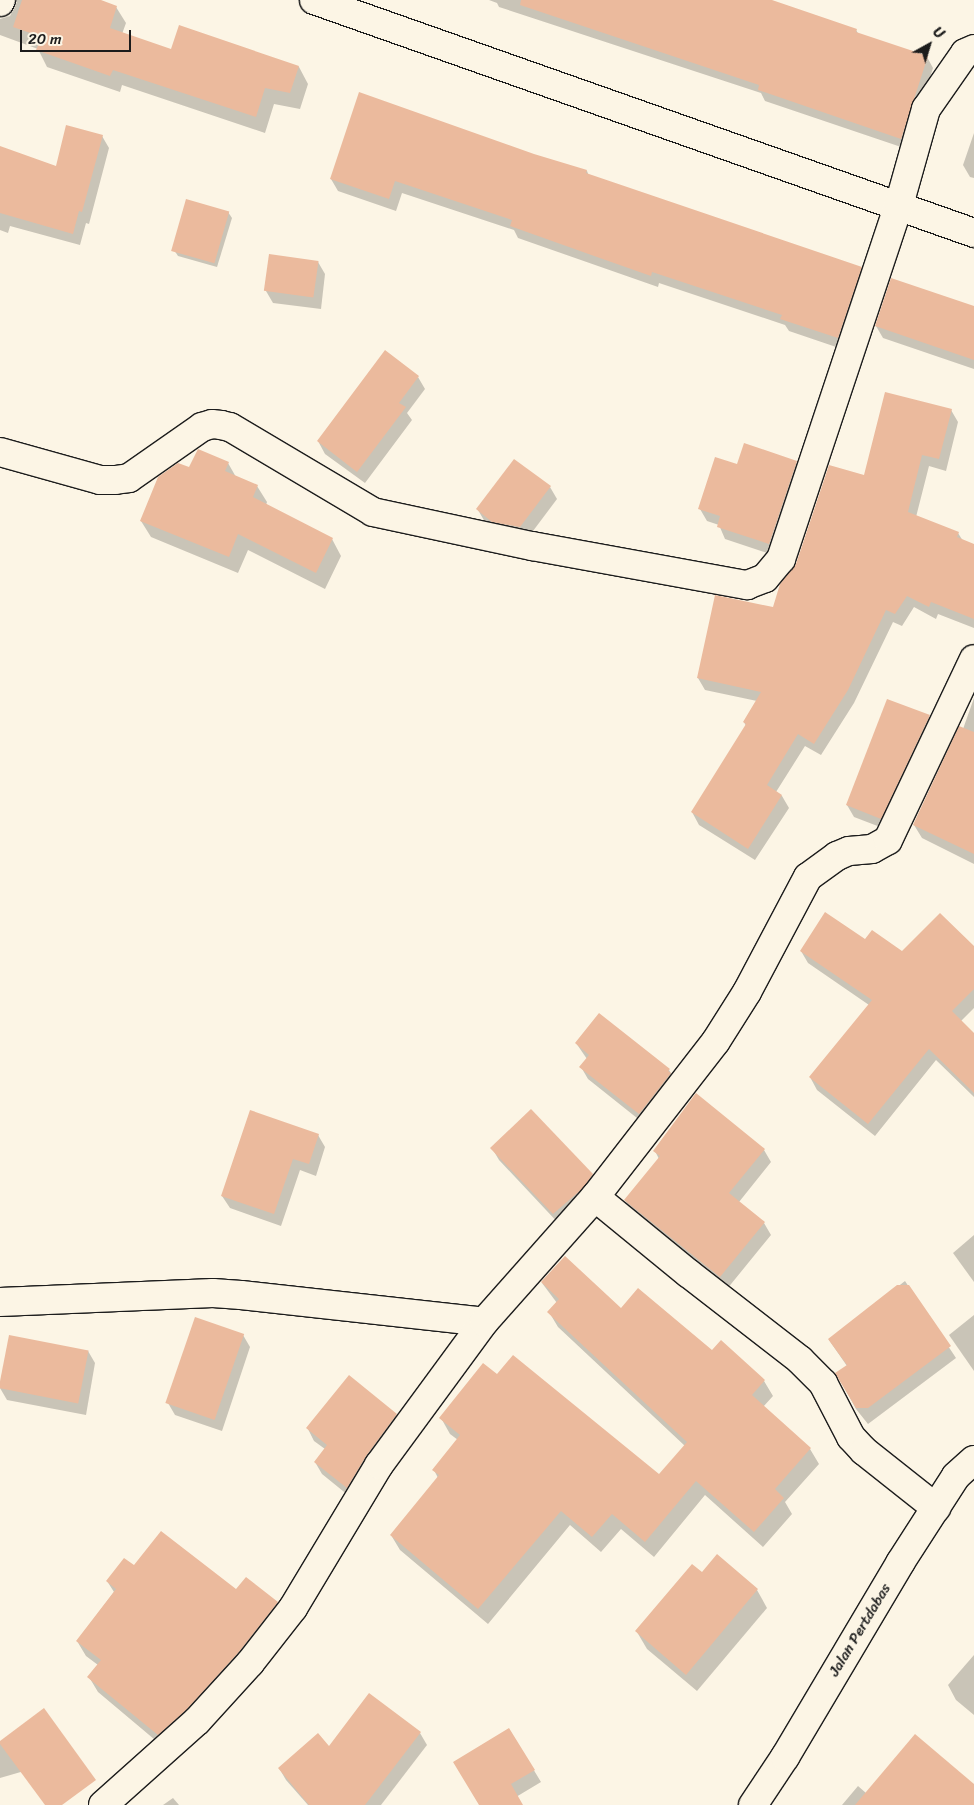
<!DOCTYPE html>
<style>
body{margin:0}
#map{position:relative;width:974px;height:1805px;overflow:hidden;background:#fcf5e5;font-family:Sriracha,sans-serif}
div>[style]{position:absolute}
.shadow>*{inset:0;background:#0003}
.building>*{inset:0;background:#ebba9d;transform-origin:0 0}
.roads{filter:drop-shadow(1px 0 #1c1c1c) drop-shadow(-1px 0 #1c1c1c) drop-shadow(0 1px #1c1c1c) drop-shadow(0 -1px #1c1c1c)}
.minor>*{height:28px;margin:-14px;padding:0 14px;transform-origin:14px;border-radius:14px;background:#fcf5e5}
span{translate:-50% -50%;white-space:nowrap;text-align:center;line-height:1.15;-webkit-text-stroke:4px #fcf5e5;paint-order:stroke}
.street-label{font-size:15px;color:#1c1c1c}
.north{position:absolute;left:904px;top:20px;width:50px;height:50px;-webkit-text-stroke:4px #fcf5e5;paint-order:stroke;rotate:39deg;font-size:14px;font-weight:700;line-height:20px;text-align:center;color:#1c1c1c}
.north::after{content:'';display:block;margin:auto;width:18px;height:22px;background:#1c1c1c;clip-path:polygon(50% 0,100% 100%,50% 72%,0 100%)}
.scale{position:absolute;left:20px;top:30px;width:111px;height:22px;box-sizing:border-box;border:2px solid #1c1c1c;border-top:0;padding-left:6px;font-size:15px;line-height:18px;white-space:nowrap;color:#1c1c1c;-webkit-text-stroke:4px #fcf5e5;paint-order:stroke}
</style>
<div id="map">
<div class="shadow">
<div style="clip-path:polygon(0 0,97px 0,116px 7px,126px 23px,122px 34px,171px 51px,299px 67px,308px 84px,300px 109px,274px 104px,265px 133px,122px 85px,120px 92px,47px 67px,38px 49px,0 35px,0 19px,10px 16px,17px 2px)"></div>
<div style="clip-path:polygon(489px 0,763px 0,856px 30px,859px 35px,927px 57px,933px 68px,907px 149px,765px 101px,761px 93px,499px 7px,497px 3px)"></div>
<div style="clip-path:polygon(974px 133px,974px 178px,970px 177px,963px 165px)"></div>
<div style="clip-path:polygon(102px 136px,109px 148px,89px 224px,86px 223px,80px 245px,10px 226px,8px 233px,0 230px,0 147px,57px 167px)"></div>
<div style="clip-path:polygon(534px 155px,587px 171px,589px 176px,861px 268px,868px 280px,845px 350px,789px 331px,785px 325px,659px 283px,658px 287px,518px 238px,514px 230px,402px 193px,396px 211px,338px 191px,331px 179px)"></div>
<div style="clip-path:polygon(228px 212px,232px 218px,217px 267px,178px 256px,174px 250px)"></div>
<div style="clip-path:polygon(318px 262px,325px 274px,321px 309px,273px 303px,266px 291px)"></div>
<div style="clip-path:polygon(974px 307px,974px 369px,883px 338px,876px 326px)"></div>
<div style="clip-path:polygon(418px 377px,425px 389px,407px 413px,412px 420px,365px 483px,325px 454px,318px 441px)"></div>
<div style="clip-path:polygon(951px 410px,958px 422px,946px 471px,929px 466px,916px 517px,958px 533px,963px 541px,974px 545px,974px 628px,938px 614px,936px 619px,914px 607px,902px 626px,893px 622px,854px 703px,821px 755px,805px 746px,776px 792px,782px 796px,789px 808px,755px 860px,699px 825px,692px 812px,746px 726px,744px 722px,757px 701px,705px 690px,698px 678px,774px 608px,865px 477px)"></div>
<div style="clip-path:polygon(796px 462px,803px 474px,776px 556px,725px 539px,719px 525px,707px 521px,700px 509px,737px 466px)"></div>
<div style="clip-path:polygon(228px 463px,236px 477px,257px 486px,267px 502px,266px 505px,332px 539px,341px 556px,325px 589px,248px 550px,238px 573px,151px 537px,141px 521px,190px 469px)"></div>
<div style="clip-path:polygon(550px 487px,557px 499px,527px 539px,501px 533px,485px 522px,478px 510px)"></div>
<div style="clip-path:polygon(974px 698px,974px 864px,922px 838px,914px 825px,963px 729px)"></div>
<div style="clip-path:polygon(929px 716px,936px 728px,888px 830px,854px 817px,847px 805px)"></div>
<div style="clip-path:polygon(866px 941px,902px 952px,974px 948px,974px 1008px,961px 1021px,974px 1035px,974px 1097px,936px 1060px,875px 1136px,817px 1090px,810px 1077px,869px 1005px,808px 963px,801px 951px)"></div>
<div style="clip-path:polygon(576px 1043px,669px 1070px,676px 1082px,647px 1126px,588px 1079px,581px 1067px,587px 1059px)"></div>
<div style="clip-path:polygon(318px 1135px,325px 1147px,316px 1176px,300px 1170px,281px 1226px,230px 1208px,222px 1196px)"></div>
<div style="clip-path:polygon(492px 1148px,592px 1175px,599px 1187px,561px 1226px,499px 1160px)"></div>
<div style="clip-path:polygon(764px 1150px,771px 1162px,739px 1202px,764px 1223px,771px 1235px,727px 1289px,632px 1213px,625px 1200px,659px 1159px,655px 1151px)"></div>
<div style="clip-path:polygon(974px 1235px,974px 1282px,953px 1253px)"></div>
<div style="clip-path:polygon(905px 1281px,956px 1358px,868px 1424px,856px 1409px,837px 1374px,847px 1366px,829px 1340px)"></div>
<div style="clip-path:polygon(542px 1283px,621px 1310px,712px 1351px,721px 1341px,764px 1381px,773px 1396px,763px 1407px,810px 1449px,819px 1464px,785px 1502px,792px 1514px,763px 1547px,705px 1495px,654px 1557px,621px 1529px,601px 1552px,570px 1525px,488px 1624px,400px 1550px,391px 1535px,438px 1478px,434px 1470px,458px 1440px,450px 1434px,441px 1418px,498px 1376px,660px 1475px,685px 1446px,558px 1327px,549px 1312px,557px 1303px)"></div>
<div style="clip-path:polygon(974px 1315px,974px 1371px,949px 1335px)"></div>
<div style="clip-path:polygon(243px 1335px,250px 1347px,222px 1431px,175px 1415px,168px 1403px)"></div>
<div style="clip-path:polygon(88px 1351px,95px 1363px,86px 1415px,7px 1400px,0 1388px)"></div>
<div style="clip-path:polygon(396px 1415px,403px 1427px,354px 1500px,322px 1474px,315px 1462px,325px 1449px,314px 1441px,308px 1429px)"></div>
<div style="clip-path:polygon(134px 1567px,277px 1603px,286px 1618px,167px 1750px,98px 1692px,89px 1677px,98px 1665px,86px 1656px,77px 1641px,114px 1592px,107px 1581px)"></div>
<div style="clip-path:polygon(702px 1573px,757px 1590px,767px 1608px,697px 1691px,647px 1649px,637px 1632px)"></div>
<div style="clip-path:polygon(974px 1655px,974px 1715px,956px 1700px,948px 1685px)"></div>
<div style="clip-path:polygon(509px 1729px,541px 1782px,516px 1797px,521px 1805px,480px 1805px)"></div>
<div style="clip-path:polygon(420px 1733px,427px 1745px,381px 1805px,308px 1805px,286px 1780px,279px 1768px,329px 1748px)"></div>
<div style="clip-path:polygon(0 1743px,76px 1756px,0 1778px)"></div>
<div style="clip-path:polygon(858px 1786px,866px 1793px,974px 1786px,974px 1805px,842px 1805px)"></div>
<div style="clip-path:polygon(173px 1798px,179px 1805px,163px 1805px)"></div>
</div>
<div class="building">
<div style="clip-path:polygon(22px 0,101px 0,117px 6px,110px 28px,171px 49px,179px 25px,299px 66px,290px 93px,265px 88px,256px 117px,113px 70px,110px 76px,36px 50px,42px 37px,13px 27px)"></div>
<div style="clip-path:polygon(521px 0,772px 0,857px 29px,856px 32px,928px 56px,901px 139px,758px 90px,759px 85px,520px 5px)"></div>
<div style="clip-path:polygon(359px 92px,534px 154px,587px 170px,586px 173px,862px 267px,838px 338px,780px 319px,782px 315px,652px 272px,651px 276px,597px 257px,510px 226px,512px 220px,395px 181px,389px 199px,330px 179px)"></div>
<div style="clip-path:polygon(66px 125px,103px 135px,82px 212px,79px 211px,73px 234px,0 213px,0 146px,56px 166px)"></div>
<div style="left:186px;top:199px;width:45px;height:54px;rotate:16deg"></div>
<div style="left:269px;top:254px;width:50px;height:37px;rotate:8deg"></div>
<div style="clip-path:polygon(891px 278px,974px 306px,974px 360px,875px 326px)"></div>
<div style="clip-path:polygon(385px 350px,419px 376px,399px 403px,406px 407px,357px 472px,317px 441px)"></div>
<div style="clip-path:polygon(885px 392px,952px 409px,939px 459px,922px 455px,908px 512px,959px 532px,957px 537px,974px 544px,974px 619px,931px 602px,929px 607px,907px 596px,895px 614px,886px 610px,848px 690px,814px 744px,798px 734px,767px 785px,782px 795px,748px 849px,691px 812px,746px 724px,743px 722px,761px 692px,697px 678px,715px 595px,773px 607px,780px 584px,796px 564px,829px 465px,864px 475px)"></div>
<div style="clip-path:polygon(744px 443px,797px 461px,769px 544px,717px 527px,720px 516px,698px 509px,715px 457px,737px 464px)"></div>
<div style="clip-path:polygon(198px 449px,229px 462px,225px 471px,258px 485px,253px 497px,333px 538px,316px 573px,238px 534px,229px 557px,140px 521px,158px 477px,178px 463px,189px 467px)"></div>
<div style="clip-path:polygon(514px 459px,551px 486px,520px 527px,492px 522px,476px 509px)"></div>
<div style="clip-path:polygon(887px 699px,930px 715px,881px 819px,846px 805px)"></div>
<div style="clip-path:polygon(959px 726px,974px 732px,974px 854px,913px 825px)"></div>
<div style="clip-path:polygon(825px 912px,865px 939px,872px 930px,902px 951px,940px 913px,974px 946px,974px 989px,952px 1011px,974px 1033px,974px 1093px,929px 1049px,868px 1124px,809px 1077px,872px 1000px,800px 951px)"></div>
<div style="clip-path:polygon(599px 1013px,670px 1069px,668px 1071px,671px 1073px,639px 1114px,579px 1067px,589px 1055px,575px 1043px)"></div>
<div style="clip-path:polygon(696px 1093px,765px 1149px,729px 1193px,765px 1222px,720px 1277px,624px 1200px,660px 1156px,653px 1151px)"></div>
<div style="clip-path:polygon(531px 1109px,593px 1174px,583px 1188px,553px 1214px,490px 1148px)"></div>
<div style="clip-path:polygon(250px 1110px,319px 1134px,309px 1164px,293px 1159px,274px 1214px,221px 1196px)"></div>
<div style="clip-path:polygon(565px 1256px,621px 1308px,638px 1288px,712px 1350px,721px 1340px,765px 1380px,752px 1395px,811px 1448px,775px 1489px,784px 1498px,754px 1532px,696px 1481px,645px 1542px,612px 1514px,592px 1537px,561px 1511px,478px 1609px,390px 1535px,439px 1475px,432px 1470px,460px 1435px,439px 1418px,483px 1363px,497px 1374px,513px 1355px,659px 1474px,687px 1442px,547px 1312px,559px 1299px,541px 1282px)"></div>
<div style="clip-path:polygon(897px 1285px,909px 1285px,951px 1346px,868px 1408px,856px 1408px,835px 1373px,847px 1365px,828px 1339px)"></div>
<div style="left:195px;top:1317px;width:52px;height:91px;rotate:19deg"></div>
<div style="left:9px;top:1335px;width:81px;height:54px;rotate:11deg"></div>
<div style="clip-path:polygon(349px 1375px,397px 1414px,366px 1456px,347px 1488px,314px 1462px,327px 1445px,306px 1428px)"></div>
<div style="clip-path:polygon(161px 1531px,236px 1589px,246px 1577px,278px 1602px,238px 1653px,186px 1710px,158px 1735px,87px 1677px,101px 1660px,76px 1641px,116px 1589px,106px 1581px,124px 1558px,134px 1565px)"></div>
<div style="clip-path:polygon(717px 1554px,758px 1589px,686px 1675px,635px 1631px,692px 1564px,702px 1572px)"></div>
<div style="clip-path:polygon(369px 1693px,421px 1732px,365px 1805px,309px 1805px,278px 1768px,318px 1733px,329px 1746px)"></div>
<div style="clip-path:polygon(44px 1708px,96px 1780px,62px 1805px,45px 1805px,0 1744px,0 1741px)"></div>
<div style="clip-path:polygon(509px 1728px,535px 1770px,511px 1784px,523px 1805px,479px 1805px,453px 1762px)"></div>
<div style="clip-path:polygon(915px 1734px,974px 1784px,974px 1805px,855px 1805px)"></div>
</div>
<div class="roads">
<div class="minor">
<div style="left:314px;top:0;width:700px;rotate:19.44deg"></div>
<div style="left:0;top:2px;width:2px;rotate:-63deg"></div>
<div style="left:0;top:452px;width:104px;rotate:15.6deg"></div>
<div style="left:100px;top:480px;width:15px"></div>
<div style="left:115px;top:480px;width:14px;rotate:-8deg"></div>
<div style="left:129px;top:478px;width:89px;rotate:-34.9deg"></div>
<div style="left:202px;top:427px;width:10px;rotate:-17deg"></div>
<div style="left:212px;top:424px;width:9px;rotate:6deg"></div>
<div style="left:221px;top:425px;width:9px;rotate:13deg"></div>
<div style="left:230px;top:427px;width:166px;rotate:30.7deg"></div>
<div style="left:373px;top:512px;width:163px;rotate:12.1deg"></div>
<div style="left:532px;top:546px;width:219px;rotate:10.3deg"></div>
<div style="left:747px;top:585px;width:19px;rotate:-21deg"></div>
<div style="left:765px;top:578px;width:25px;rotate:-50deg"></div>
<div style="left:781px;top:559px;width:373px;rotate:-71.6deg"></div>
<div style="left:899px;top:205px;width:100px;rotate:-74.3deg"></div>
<div style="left:926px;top:109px;width:68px;rotate:-55.1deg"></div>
<div style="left:965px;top:53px;width:10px;rotate:-24deg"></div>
<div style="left:595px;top:1197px;width:120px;rotate:39.3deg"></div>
<div style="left:688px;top:1273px;width:142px;rotate:37.8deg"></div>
<div style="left:800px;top:1360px;width:33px;rotate:45deg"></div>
<div style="left:823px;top:1383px;width:61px;rotate:62.6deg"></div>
<div style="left:851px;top:1437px;width:19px;rotate:47deg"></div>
<div style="left:864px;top:1451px;width:92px;rotate:38.4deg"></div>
<div style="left:0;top:1302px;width:213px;rotate:-2.4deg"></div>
<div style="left:213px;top:1293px;width:28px;rotate:4deg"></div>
<div style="left:241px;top:1295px;width:244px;rotate:6.3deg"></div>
<div style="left:103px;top:1805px;width:126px;rotate:-41.8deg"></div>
<div style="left:197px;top:1721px;width:79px;rotate:-47.6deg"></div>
<div style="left:250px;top:1663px;width:70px;rotate:-52deg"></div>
<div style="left:293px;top:1608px;width:167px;rotate:-59deg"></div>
<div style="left:379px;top:1465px;width:177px;rotate:-53.7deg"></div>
<div style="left:484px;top:1322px;width:167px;rotate:-48.4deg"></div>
<div style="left:595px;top:1197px;width:197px;rotate:-52.2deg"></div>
<div style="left:716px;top:1041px;width:58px;rotate:-57.7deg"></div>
<div style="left:747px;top:992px;width:130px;rotate:-62.1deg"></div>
<div style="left:808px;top:877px;width:36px;rotate:-36deg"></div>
<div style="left:837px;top:856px;width:13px;rotate:-23deg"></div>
<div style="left:849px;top:851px;width:23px;rotate:-5deg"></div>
<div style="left:872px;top:849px;width:18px;rotate:-29deg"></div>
<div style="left:888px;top:840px;width:200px;rotate:-64.6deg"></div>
<div style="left:753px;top:1805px;width:58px;rotate:-56.3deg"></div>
<div style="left:785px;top:1757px;width:226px;rotate:-59.3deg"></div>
<div style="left:900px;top:1563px;width:103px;rotate:-57.2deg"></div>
<div style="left:956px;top:1476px;width:24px;rotate:-42deg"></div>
</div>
</div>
<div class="street-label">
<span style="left:860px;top:1630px;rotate:-59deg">Jalan Pertdabas</span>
</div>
<div class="north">U</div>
<div class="scale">20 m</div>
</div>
